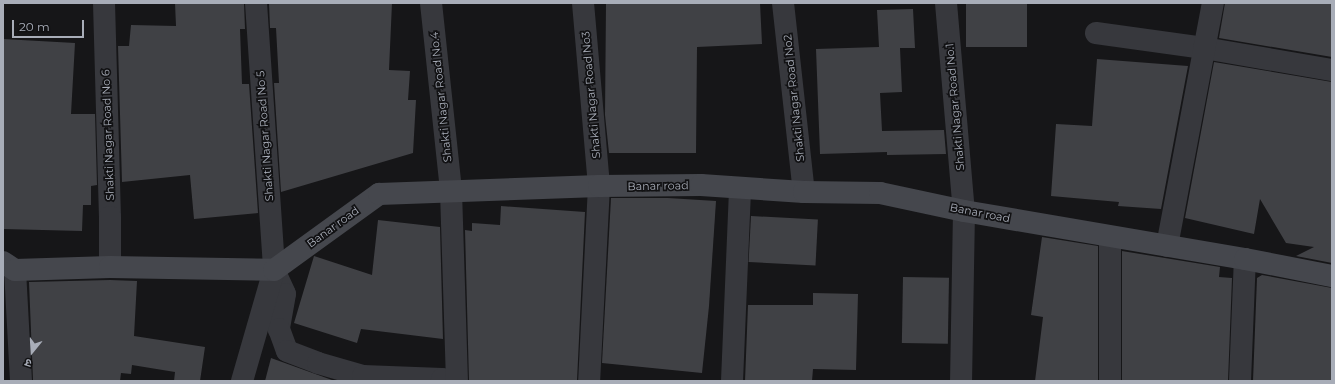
<!DOCTYPE html>
<meta charset="utf-8">
<style>
body{margin:0}
#map{position:relative;width:1335px;height:384px;overflow:hidden;background:#161618;font-family:Montserrat,"Noto Sans Devanagari",sans-serif}
div>[style]{position:absolute}
.building>*{inset:0;background:#404145;transform-origin:0 0}
.street>*{height:22px;margin:-11px;padding:0 11px;transform-origin:11px;border-radius:11px;background:#37383d}
.secondary>*{height:22px;margin:-11px;padding:0 11px;transform-origin:11px;border-radius:11px;background:#45474d}
span{translate:-50% -50%;white-space:nowrap;text-align:center;line-height:1.15;-webkit-text-stroke:3.5px #111113;paint-order:stroke}
.street-label{font-size:11px;color:#a8adb8}
.frame{position:absolute;inset:0;border:4px solid #a8adb8;pointer-events:none}
.north{position:absolute;left:12px;top:332px;width:40px;height:40px;-webkit-text-stroke:3px #111113;paint-order:stroke;rotate:198deg;font-size:11px;font-weight:700;line-height:16px;text-align:center;color:#a8adb8}
.north::after{content:'';display:block;margin:auto;width:14px;height:18px;background:#a8adb8;clip-path:polygon(50% 0,100% 100%,50% 72%,0 100%)}
.scale{position:absolute;left:12px;top:20px;width:72px;height:18px;box-sizing:border-box;border:2px solid #a8adb8;border-top:0;padding-left:5px;font-size:12px;line-height:14px;white-space:nowrap;color:#a8adb8;-webkit-text-stroke:3px #111113;paint-order:stroke}
</style>
<div id="map">
<div class="building">
<div style="clip-path:polygon(175px 3px,244px 3px,245px 29px,240px 29px,242px 84px,249px 84px,258px 213px,194px 219px,190px 175px,122px 182px,118px 46px,129px 46px,131px 25px,176px 26px)"></div>
<div style="clip-path:polygon(269px 3px,392px 3px,389px 70px,410px 71px,408px 100px,416px 100px,413px 153px,281px 192px,274px 83px,279px 83px,276px 28px,270px 28px)"></div>
<div style="clip-path:polygon(606px 3px,760px 3px,762px 44px,697px 47px,696px 153px,609px 153px,605px 115px)"></div>
<div style="left:966px;top:3px;width:61px;height:44px"></div>
<div style="clip-path:polygon(1225px 3px,1332px 3px,1332px 57px,1219px 38px)"></div>
<div style="clip-path:polygon(913px 9px,915px 48px,900px 48px,902px 92px,880px 93px,882px 131px,944px 130px,946px 154px,887px 155px,887px 152px,820px 154px,816px 49px,879px 47px,877px 10px)"></div>
<div style="clip-path:polygon(3px 39px,75px 43px,71px 114px,95px 114px,97px 185px,91px 186px,91px 205px,83px 205px,82px 231px,3px 229px)"></div>
<div style="clip-path:polygon(1097px 59px,1188px 66px,1161px 209px,1118px 206px,1119px 202px,1051px 196px,1056px 124px,1092px 126px)"></div>
<div style="clip-path:polygon(1214px 62px,1332px 82px,1332px 263px,1296px 256px,1314px 247px,1286px 243px,1260px 199px,1254px 234px,1185px 218px)"></div>
<div style="clip-path:polygon(611px 198px,668px 198px,716px 201px,709px 306px,702px 373px,602px 363px)"></div>
<div style="clip-path:polygon(501px 206px,585px 212px,577px 381px,469px 381px,465px 230px,472px 231px,472px 223px,500px 225px)"></div>
<div style="left:751px;top:216px;width:67px;height:46px;rotate:3deg"></div>
<div style="clip-path:polygon(378px 220px,440px 227px,443px 339px,361px 329px,357px 343px,294px 323px,314px 256px,372px 275px)"></div>
<div style="clip-path:polygon(1042px 237px,1098px 246px,1098px 381px,1035px 381px,1043px 317px,1031px 315px)"></div>
<div style="clip-path:polygon(1122px 251px,1220px 267px,1219px 277px,1232px 278px,1228px 381px,1122px 381px)"></div>
<div style="clip-path:polygon(1262px 275px,1332px 288px,1332px 381px,1253px 381px,1257px 278px)"></div>
<div style="left:903px;top:277px;width:46px;height:66px;rotate:1deg"></div>
<div style="clip-path:polygon(110px 280px,137px 281px,134px 336px,205px 347px,200px 381px,174px 381px,175px 372px,132px 365px,131px 374px,121px 373px,120px 381px,33px 380px,29px 282px)"></div>
<div style="clip-path:polygon(813px 293px,858px 294px,856px 370px,813px 369px,812px 381px,745px 381px,748px 305px,813px 305px)"></div>
<div style="clip-path:polygon(271px 358px,332px 380px,332px 381px,265px 381px)"></div>
</div>
<div class="street">
<div style="left:104px;top:3px;width:214px;rotate:88.4deg"></div>
<div style="left:110px;top:217px;width:50px;rotate:90deg"></div>
<div style="left:256px;top:3px;width:268px;rotate:86.1deg"></div>
<div style="left:274px;top:270px;width:26px;rotate:65deg"></div>
<div style="left:285px;top:294px;width:36px;rotate:100deg"></div>
<div style="left:279px;top:329px;width:23px;rotate:70deg"></div>
<div style="left:287px;top:351px;width:33px;rotate:21deg"></div>
<div style="left:318px;top:363px;width:47px;rotate:16.1deg"></div>
<div style="left:363px;top:376px;width:79px;rotate:2.2deg"></div>
<div style="left:442px;top:379px;width:2px;rotate:63deg"></div>
<div style="left:431px;top:3px;width:189px;rotate:83.9deg"></div>
<div style="left:451px;top:191px;width:190px;rotate:88.2deg"></div>
<div style="left:583px;top:3px;width:184px;rotate:85deg"></div>
<div style="left:599px;top:186px;width:195px;rotate:92.9deg"></div>
<div style="left:783px;top:3px;width:190px;rotate:83.7deg"></div>
<div style="left:946px;top:3px;width:209px;rotate:85.1deg"></div>
<div style="left:964px;top:211px;width:170px;rotate:91deg"></div>
<div style="left:1096px;top:33px;width:109px;rotate:7.9deg"></div>
<div style="left:1204px;top:48px;width:130px;rotate:9.8deg"></div>
<div style="left:1167px;top:246px;width:247px;rotate:-79.3deg"></div>
<div style="left:15px;top:270px;width:111px;rotate:86.9deg"></div>
<div style="left:242px;top:381px;width:116px;rotate:-73.9deg"></div>
<div style="left:732px;top:381px;width:193px;rotate:-87.6deg"></div>
<div style="left:1110px;top:381px;width:144px;rotate:-90deg"></div>
<div style="left:1240px;top:381px;width:122px;rotate:-87.7deg"></div>
</div>
<div class="secondary">
<div style="left:3px;top:262px;width:14px;rotate:34deg"></div>
<div style="left:15px;top:270px;width:95px;rotate:-1.8deg"></div>
<div style="left:110px;top:267px;width:164px;rotate:1deg"></div>
<div style="left:274px;top:270px;width:130px;rotate:-35.9deg"></div>
<div style="left:379px;top:194px;width:220px;rotate:-2.1deg"></div>
<div style="left:599px;top:186px;width:102px;rotate:-0.6deg"></div>
<div style="left:701px;top:185px;width:103px;rotate:3.9deg"></div>
<div style="left:804px;top:192px;width:76px;rotate:0.8deg"></div>
<div style="left:880px;top:193px;width:86px;rotate:12.1deg"></div>
<div style="left:964px;top:211px;width:285px;rotate:9.7deg"></div>
<div style="left:1245px;top:259px;width:89px;rotate:11.1deg"></div>
</div>
<div class="street-label">
<span style="left:591px;top:95px;rotate:-95deg">Shakti Nagar Road No3</span>
<span style="left:441px;top:97px;rotate:-96deg">Shakti Nagar Road No.4</span>
<span style="left:794px;top:98px;rotate:-96deg">Shakti Nagar Road No2</span>
<span style="left:955px;top:107px;rotate:-95deg">Shakti Nagar Road No.1</span>
<span style="left:108px;top:135px;rotate:-92deg">Shakti Nagar Road No 6</span>
<span style="left:265px;top:136px;rotate:-94deg">Shakti Nagar Road No 5</span>
<span style="left:658px;top:186px;rotate:-1deg">Banar road</span>
<span style="left:980px;top:213px;rotate:11deg">Banar road</span>
<span style="left:333px;top:227px;rotate:-36deg">Banar road</span>
</div>
<div class="frame"></div>
<div class="north">उ</div>
<div class="scale">20 m</div>
</div>
